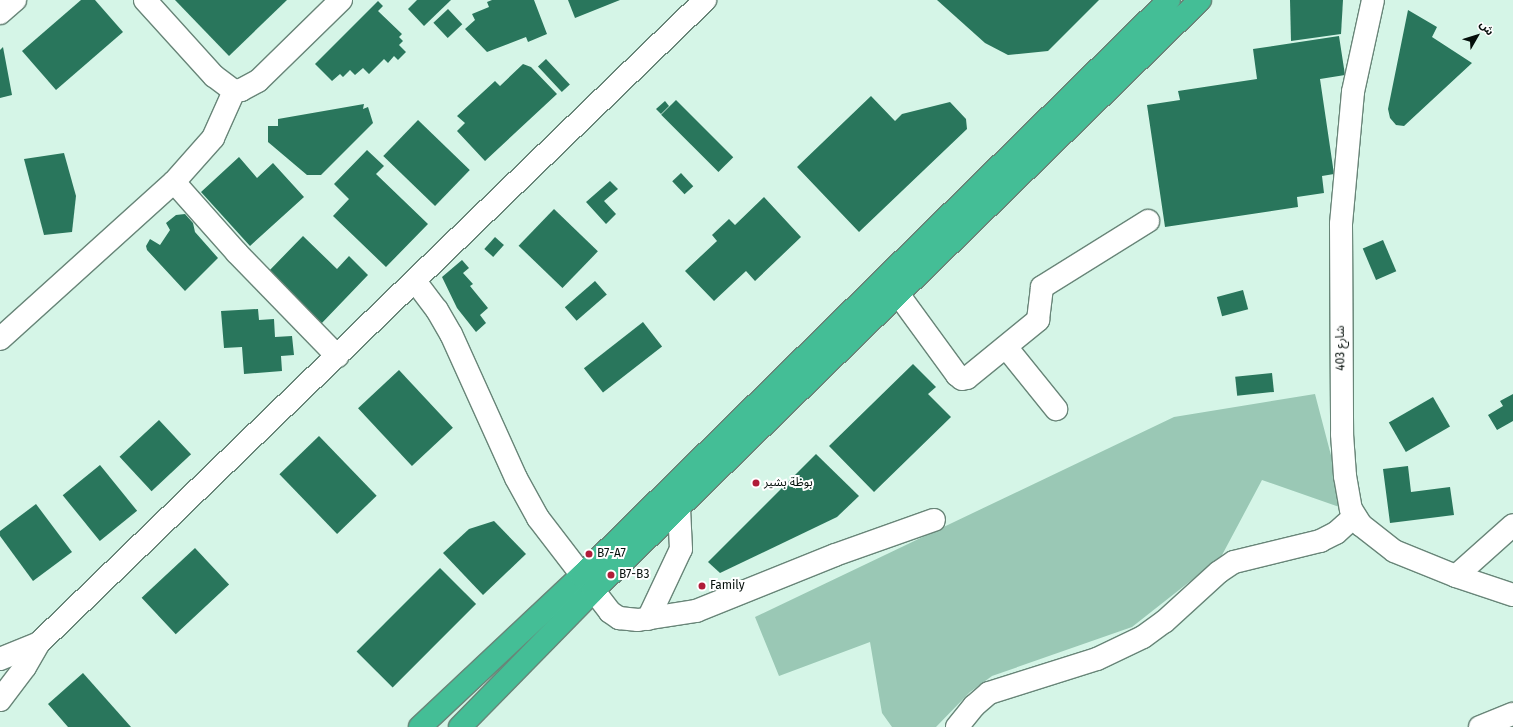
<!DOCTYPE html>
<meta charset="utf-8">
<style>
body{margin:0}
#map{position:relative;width:1513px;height:727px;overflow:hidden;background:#d5f5e7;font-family:"Fira Sans","Noto Sans Arabic",sans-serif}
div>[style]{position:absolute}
.green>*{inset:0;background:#9ac8b5}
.building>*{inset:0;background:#29765c;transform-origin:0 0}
.roads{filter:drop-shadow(1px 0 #688578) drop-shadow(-1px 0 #688578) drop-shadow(0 1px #688578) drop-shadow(0 -1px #688578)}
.minor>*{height:22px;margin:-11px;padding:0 11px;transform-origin:11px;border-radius:11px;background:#fff}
.highway>*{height:22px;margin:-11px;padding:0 11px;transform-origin:11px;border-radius:11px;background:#44be96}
.dots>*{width:11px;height:11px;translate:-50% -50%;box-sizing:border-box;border:2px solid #fff;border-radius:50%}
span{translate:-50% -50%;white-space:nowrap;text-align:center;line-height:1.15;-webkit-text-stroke:4px #fff;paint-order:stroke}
.street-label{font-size:12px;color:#040e0a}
.poi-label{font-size:12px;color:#040e0a}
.left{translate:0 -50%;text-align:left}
.north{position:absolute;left:1457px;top:16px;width:40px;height:40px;-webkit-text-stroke:3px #fff;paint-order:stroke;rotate:51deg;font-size:11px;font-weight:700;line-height:16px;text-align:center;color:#040e0a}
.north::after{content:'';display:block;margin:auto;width:14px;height:18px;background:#040e0a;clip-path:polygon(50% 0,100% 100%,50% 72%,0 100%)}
</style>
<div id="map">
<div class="green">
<div style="clip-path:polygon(1315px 394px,1345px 509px,1262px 480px,1221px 557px,1132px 627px,992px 676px,970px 692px,936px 727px,892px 727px,882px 713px,870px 642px,779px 676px,755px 617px,1174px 417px)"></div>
</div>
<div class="building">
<div style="clip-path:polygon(81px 0,95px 0,123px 32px,56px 90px,22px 51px)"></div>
<div style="clip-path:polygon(175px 0,287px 0,229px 56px)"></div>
<div style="clip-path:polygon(417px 0,451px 0,424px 26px,408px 9px)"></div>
<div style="clip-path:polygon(492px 0,534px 0,547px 34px,528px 42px,526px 37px,487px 52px,465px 29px,475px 20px,472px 14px,489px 7px,487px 2px)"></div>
<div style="clip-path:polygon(568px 0,620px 0,575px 18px)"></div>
<div style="clip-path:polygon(937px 0,1099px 0,1048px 51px,1008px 55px,985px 43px)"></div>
<div style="clip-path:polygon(1290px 0,1343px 0,1341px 34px,1291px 41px)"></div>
<div style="clip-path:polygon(378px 1px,383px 6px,378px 11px,402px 34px,399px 37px,403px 41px,399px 45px,406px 52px,398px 60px,394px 56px,388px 63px,384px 59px,369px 74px,363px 68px,355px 75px,350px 70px,343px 77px,340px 74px,332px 81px,315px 64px)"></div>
<div style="left:448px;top:9px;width:21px;height:20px;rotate:47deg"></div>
<div style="clip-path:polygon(1408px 10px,1437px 27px,1432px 37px,1472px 63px,1404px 126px,1396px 125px,1390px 118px,1388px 109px)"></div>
<div style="clip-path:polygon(1339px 36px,1345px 75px,1320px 79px,1334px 174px,1322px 176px,1324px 193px,1297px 197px,1298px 207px,1165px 227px,1147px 105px,1180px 100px,1178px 91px,1257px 79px,1253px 49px)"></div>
<div style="clip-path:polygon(3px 47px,12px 95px,0 98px,0 50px)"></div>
<div style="left:546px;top:59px;width:35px;height:11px;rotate:47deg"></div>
<div style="clip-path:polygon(523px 64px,531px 67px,557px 94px,485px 161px,457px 131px,465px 123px,457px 116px,495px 81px,500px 86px)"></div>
<div style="clip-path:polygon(871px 96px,895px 121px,902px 114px,950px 102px,966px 119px,967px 129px,859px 232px,797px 167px)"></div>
<div style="left:676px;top:100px;width:81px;height:21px;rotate:45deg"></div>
<div style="clip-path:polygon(665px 101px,669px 106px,661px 114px,656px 109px)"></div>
<div style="clip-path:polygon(364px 104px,363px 109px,368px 107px,373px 123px,321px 175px,307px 175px,268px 142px,268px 126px,278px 126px,278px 119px)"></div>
<div style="left:418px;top:120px;width:72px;height:50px;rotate:44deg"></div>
<div style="clip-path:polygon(367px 150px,384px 166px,376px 174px,428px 224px,386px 267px,333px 216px,349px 199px,334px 184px)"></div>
<div style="clip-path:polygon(64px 153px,76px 196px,72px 232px,44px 235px,24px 159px)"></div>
<div style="clip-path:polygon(239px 157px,257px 178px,273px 163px,304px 197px,250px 246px,201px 192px)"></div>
<div style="left:681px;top:173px;width:18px;height:12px;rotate:47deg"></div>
<div style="clip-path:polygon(610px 181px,618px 189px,604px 201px,616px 214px,606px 224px,586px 202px)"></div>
<div style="clip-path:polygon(764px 197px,801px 237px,755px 281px,746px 271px,714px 301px,685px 271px,717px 241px,712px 235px,729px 219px,735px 225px)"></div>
<div style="left:554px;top:209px;width:61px;height:51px;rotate:44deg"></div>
<div style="clip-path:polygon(185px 214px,193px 223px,195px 232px,218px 258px,185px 291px,147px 250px,146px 246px,150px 239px,160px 245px,170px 230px,166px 223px,176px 215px)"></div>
<div style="clip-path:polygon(303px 236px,337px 269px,349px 256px,368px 275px,320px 325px,267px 273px)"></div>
<div style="left:495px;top:237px;width:12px;height:16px;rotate:42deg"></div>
<div style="left:1383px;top:240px;width:34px;height:22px;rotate:67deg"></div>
<div style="clip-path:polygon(462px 260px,469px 268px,463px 273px,473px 284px,470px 286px,488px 308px,480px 315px,486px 323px,476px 332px,457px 308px,442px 277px)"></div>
<div style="left:595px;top:281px;width:18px;height:40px;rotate:49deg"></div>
<div style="left:1243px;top:290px;width:20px;height:27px;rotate:75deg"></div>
<div style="clip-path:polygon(258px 309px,259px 320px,274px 319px,275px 337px,292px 336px,294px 355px,281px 356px,282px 371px,244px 374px,242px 347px,224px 348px,221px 311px)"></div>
<div style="left:643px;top:322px;width:31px;height:75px;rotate:52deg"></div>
<div style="clip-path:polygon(913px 364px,936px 387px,928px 394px,951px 417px,874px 492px,829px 446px)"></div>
<div style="left:399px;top:370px;width:79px;height:56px;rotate:47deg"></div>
<div style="left:1272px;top:373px;width:19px;height:37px;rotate:84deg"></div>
<div style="clip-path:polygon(1513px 394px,1513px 421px,1497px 430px,1488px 415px,1503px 406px,1500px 401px)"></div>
<div style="left:1433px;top:397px;width:34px;height:51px;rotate:60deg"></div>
<div style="left:159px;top:420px;width:47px;height:54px;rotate:47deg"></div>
<div style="left:319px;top:436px;width:83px;height:55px;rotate:46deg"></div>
<div style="clip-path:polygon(816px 454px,859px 496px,837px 517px,720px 573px,708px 562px)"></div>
<div style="left:100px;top:465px;width:59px;height:48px;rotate:51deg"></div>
<div style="clip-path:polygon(1408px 466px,1411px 492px,1450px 487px,1454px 515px,1390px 523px,1383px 469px)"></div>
<div style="clip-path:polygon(36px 504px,72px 552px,33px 581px,0 536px,0 531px)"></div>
<div style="clip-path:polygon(494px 521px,526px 554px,483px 595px,443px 553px,469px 529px)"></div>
<div style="left:195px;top:548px;width:50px;height:73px;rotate:47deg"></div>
<div style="left:440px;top:568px;width:51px;height:118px;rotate:45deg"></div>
<div style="clip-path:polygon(83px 673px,131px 727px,68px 727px,48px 704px)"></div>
</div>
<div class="roads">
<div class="minor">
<div style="left:145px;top:0;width:103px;rotate:47.8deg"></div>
<div style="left:214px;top:76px;width:25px;rotate:37deg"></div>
<div style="left:234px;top:91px;width:7px;rotate:-8deg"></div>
<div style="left:241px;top:90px;width:19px;rotate:-28deg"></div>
<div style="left:258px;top:81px;width:116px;rotate:-44.3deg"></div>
<div style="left:1373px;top:0;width:94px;rotate:102.3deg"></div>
<div style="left:1353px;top:92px;width:133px;rotate:95.2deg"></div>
<div style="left:1341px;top:224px;width:210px;rotate:89.7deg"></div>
<div style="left:1342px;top:434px;width:42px;rotate:85.9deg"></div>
<div style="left:1345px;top:476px;width:34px;rotate:80deg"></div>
<div style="left:1351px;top:509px;width:19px;rotate:58deg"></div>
<div style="left:1361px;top:525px;width:42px;rotate:38.2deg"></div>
<div style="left:1394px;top:551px;width:67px;rotate:22deg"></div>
<div style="left:1456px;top:576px;width:60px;rotate:18.4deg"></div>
<div style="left:0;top:13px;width:20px;rotate:-41deg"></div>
<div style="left:174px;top:182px;width:95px;rotate:48.4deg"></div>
<div style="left:237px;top:253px;width:144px;rotate:45.8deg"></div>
<div style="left:415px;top:281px;width:36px;rotate:53deg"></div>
<div style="left:437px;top:310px;width:28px;rotate:60deg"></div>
<div style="left:451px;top:334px;width:158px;rotate:65.7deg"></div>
<div style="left:516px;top:478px;width:46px;rotate:61.2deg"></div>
<div style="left:538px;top:518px;width:118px;rotate:52.5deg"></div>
<div style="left:610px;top:612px;width:11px;rotate:34deg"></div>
<div style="left:619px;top:618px;width:19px;rotate:6deg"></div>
<div style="left:638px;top:620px;width:59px;rotate:-8.8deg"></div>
<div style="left:696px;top:611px;width:150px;rotate:-21.9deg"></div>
<div style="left:835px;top:555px;width:105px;rotate:-19.5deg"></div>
<div style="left:898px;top:294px;width:100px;rotate:53.9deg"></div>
<div style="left:957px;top:375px;width:6px;rotate:39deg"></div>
<div style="left:962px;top:379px;width:5px;rotate:-11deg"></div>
<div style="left:967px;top:378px;width:92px;rotate:-39.2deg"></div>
<div style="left:1038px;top:320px;width:33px;rotate:-83deg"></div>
<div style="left:1042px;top:287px;width:125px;rotate:-31.9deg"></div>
<div style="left:0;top:339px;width:234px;rotate:-42.1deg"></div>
<div style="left:174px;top:182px;width:59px;rotate:-48.4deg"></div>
<div style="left:213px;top:138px;width:51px;rotate:-65.9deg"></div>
<div style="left:1006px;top:347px;width:80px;rotate:51.1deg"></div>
<div style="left:1456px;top:576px;width:76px;rotate:-41.8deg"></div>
<div style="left:648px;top:619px;width:77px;rotate:-64.8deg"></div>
<div style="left:681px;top:549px;width:41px;rotate:-92.8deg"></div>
<div style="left:0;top:659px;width:42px;rotate:-22.3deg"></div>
<div style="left:0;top:700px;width:41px;rotate:-52.9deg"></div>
<div style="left:25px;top:667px;width:28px;rotate:-60deg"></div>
<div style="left:39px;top:643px;width:926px;rotate:-43.99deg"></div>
<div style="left:957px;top:727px;width:27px;rotate:-51deg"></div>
<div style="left:974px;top:706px;width:20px;rotate:-41deg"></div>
<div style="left:989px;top:693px;width:113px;rotate:-17.5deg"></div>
<div style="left:1097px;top:659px;width:51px;rotate:-25.6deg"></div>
<div style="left:1143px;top:637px;width:26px;rotate:-36deg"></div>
<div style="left:1164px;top:622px;width:74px;rotate:-42.3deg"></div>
<div style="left:1219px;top:572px;width:18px;rotate:-34deg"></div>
<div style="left:1234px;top:562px;width:89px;rotate:-13.7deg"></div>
<div style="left:1320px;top:541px;width:18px;rotate:-27deg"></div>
<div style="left:1336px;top:533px;width:24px;rotate:-42deg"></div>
<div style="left:1480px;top:727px;width:35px;rotate:-22deg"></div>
</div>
<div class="highway">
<div style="left:420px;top:727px;width:221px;rotate:-43.2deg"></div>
<div style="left:581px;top:576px;width:823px;rotate:-44.41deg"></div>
<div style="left:460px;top:727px;width:190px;rotate:-45.6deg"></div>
<div style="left:593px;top:591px;width:847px;rotate:-44.23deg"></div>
</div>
</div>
<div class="dots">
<div style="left:756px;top:483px;background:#b01c39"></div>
<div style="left:589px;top:554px;background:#b01c39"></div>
<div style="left:611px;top:575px;background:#b01c39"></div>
<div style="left:702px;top:586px;background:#b01c39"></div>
</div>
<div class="street-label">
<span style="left:1341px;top:348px;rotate:-91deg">شارع 403</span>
</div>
<div class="poi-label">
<span class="left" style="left:764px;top:483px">بوظة بشير</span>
<span class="left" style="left:597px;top:554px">B7-A7</span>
<span class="left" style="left:619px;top:575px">B7-B3</span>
<span class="left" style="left:710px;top:586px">Family</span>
</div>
<div class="north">ش</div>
</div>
